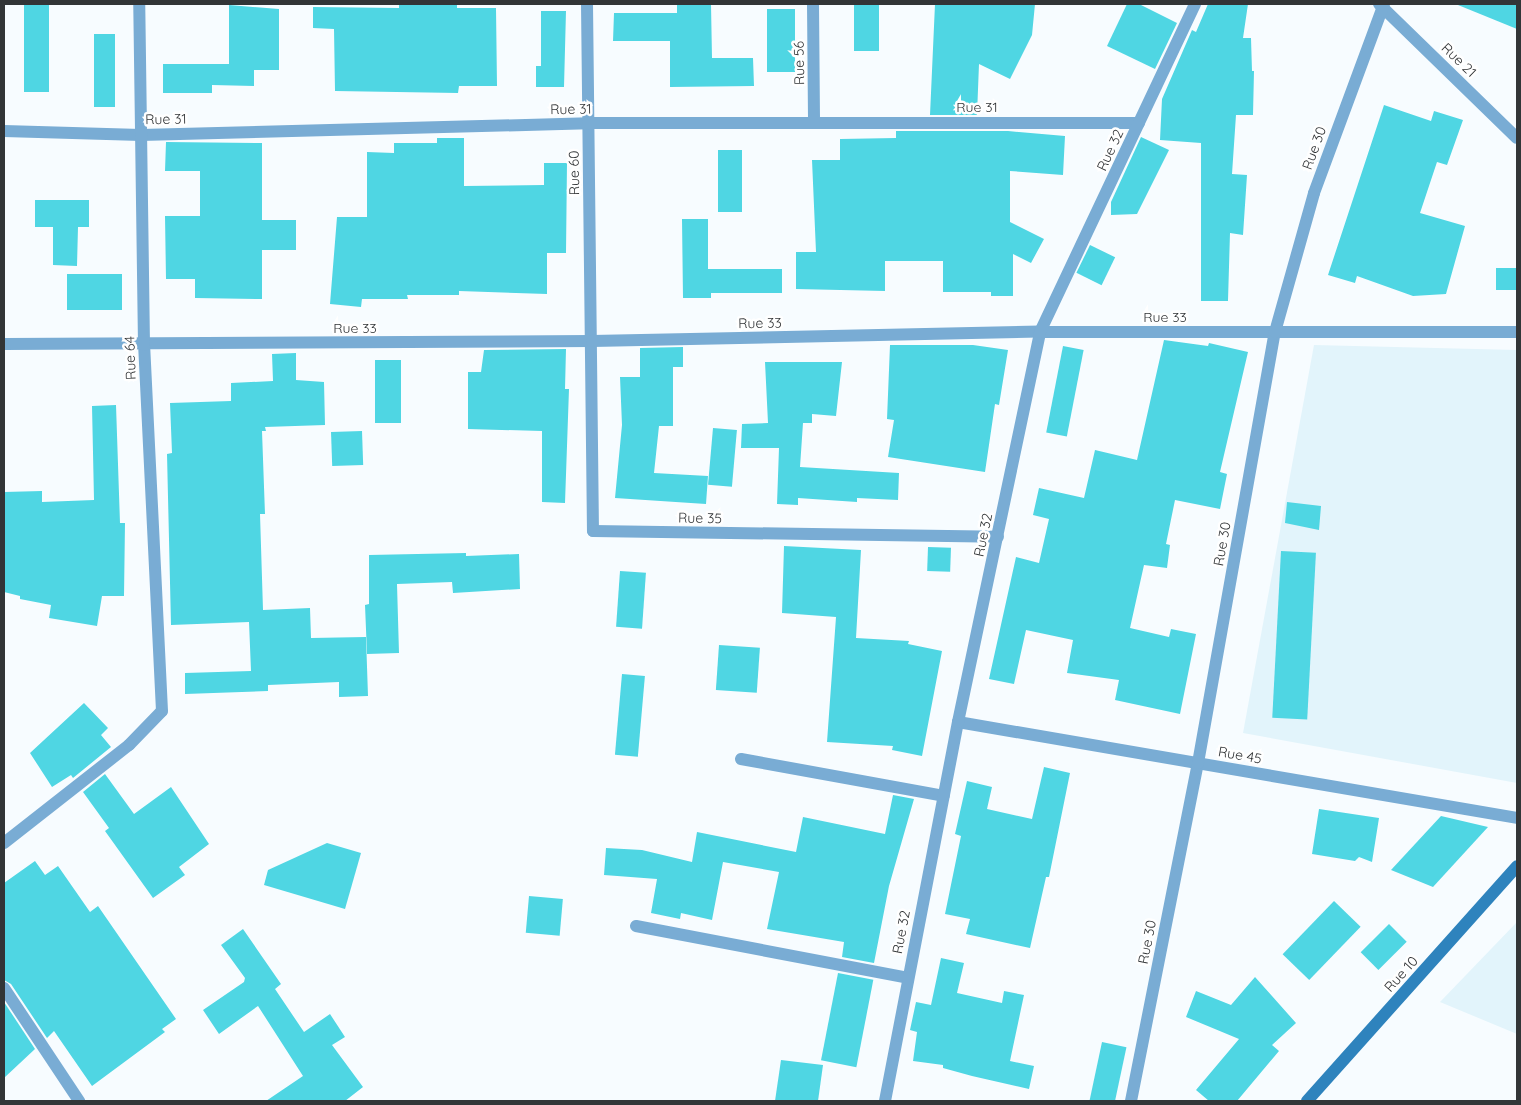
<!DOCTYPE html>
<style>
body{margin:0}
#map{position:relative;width:1521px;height:1105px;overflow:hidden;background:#f7fcff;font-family:Quicksand,sans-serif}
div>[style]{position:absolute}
.built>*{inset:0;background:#e2f4fb}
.building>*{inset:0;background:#4fd6e3;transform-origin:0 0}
.minor>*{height:12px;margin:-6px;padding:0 6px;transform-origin:6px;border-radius:6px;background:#79acd4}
.secondary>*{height:12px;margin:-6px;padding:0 6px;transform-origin:6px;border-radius:6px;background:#2e83bd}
span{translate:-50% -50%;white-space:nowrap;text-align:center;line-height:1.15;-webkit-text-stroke:5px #fff;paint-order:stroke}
.street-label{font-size:14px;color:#323537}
.frame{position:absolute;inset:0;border:5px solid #323537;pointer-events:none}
</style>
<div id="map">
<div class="built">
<div style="clip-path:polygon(1314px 345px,1517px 350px,1517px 783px,1243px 733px)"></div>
<div style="clip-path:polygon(1517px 922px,1517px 1034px,1440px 1002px)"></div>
</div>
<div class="building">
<div style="left:24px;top:4px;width:25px;height:88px"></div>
<div style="clip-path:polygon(399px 4px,457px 4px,457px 8px,496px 8px,497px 86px,459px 86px,458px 93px,335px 91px,334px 29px,313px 28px,313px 7px,399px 8px)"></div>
<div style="clip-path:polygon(677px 4px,711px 4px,712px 58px,753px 58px,754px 86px,670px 87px,670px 41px,613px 41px,614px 13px,677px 13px)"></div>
<div style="left:854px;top:4px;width:25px;height:47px"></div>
<div style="clip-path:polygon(935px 4px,1035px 4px,1032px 35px,1010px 79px,979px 64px,977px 115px,930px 115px)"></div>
<div style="clip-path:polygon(1127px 4px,1139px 4px,1177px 23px,1155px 69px,1107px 46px)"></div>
<div style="clip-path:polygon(1208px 4px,1248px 4px,1243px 38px,1251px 38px,1252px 71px,1254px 71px,1253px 115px,1236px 115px,1232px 174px,1247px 175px,1243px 235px,1230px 233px,1228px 301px,1201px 301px,1201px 143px,1160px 140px,1162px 99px,1192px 30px,1196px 32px)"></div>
<div style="clip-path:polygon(1458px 4px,1517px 4px,1517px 29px,1458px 5px)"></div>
<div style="clip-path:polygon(229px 5px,279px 9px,279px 70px,254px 70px,254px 86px,212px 85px,212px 93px,163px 93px,163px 64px,229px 64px)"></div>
<div style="left:767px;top:9px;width:28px;height:63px"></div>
<div style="clip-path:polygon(541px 11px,566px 11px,564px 87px,536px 87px,536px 66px,541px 66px)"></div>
<div style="left:94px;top:34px;width:21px;height:73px"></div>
<div style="clip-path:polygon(1384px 105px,1431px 121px,1434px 111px,1463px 120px,1447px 165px,1437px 162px,1420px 213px,1465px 226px,1446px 294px,1413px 296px,1357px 276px,1355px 283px,1328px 275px)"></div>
<div style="clip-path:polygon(896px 131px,1008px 131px,1065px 136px,1063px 175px,1010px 171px,1010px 222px,1044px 239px,1031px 263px,1013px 254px,1013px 296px,991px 296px,991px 292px,943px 292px,943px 261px,885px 261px,885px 291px,796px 289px,796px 252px,816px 252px,812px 160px,840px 160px,840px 139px,896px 138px)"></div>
<div style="clip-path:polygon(1141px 137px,1169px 150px,1137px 214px,1111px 215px,1111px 202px)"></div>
<div style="clip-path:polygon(437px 138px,464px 138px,464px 186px,544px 185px,544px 163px,567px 163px,566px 253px,547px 253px,547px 294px,459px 291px,459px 295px,407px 295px,408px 299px,362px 299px,361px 307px,330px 304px,337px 217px,367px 217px,367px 152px,394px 153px,394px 143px,437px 143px)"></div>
<div style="clip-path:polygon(166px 142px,262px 143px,262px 220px,296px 220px,296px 250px,262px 250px,262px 299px,195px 298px,195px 279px,166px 279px,165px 216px,200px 216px,200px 171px,165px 171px)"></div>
<div style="left:718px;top:150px;width:24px;height:62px"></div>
<div style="clip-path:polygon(35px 200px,89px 200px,89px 227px,78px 227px,77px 266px,53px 265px,53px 227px,35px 227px)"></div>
<div style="clip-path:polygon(682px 219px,708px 219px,708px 269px,782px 269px,782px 293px,711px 293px,711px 298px,683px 298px)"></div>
<div style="left:1090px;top:245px;width:28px;height:31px;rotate:26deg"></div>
<div style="left:1517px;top:268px;width:22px;height:21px;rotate:90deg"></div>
<div style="left:67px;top:274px;width:55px;height:36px"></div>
<div style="clip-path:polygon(1164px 340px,1208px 346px,1209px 343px,1248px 352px,1220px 472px,1227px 474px,1220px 509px,1175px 500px,1166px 544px,1170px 545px,1167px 568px,1144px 565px,1130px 628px,1169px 637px,1171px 629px,1196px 634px,1180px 714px,1115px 700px,1119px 680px,1067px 673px,1073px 640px,1026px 630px,1014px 684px,989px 679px,1016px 557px,1039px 563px,1049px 519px,1033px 515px,1039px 488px,1084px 498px,1095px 450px,1137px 460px)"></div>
<div style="clip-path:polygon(890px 345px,973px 345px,1008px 350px,999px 405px,995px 404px,985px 472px,888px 457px,894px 420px,887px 419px)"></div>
<div style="left:1063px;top:346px;width:21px;height:88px;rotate:11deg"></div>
<div style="clip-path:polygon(683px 347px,683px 367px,673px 367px,673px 426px,659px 426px,654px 473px,708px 476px,706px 504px,615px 498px,622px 425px,620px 377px,640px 377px,640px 348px)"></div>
<div style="clip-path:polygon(566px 349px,565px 389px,569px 389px,565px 503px,542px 502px,542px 431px,468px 429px,468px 372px,481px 372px,484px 350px)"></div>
<div style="clip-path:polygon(296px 353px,296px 380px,324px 382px,325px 425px,265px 427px,266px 431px,262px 431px,265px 514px,260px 514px,263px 610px,310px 608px,311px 638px,366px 637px,368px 696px,339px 697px,339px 682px,268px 685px,268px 691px,185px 694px,185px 673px,251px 671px,249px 622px,171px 625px,167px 454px,172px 453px,170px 403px,231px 401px,231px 383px,273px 381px,272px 354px)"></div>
<div style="left:375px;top:360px;width:26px;height:63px"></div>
<div style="clip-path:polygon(765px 362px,842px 362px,836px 416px,812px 414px,812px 423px,803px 423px,800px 467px,899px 473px,898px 500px,857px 498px,857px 502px,798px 498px,798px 505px,777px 504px,779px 448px,741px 448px,742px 424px,768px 423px)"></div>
<div style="clip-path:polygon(116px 405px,120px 523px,125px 523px,124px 596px,102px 596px,97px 626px,49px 618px,51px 605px,20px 599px,20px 596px,4px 592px,4px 492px,42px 491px,42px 502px,94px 500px,92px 406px)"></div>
<div style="left:713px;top:428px;width:24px;height:57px;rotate:5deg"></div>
<div style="left:362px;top:431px;width:34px;height:31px;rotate:88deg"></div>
<div style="clip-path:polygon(1287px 502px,1321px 506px,1319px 530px,1285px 523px)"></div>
<div style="clip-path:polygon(784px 546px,861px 550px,856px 638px,909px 641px,908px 644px,942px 651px,922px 756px,892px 750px,893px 746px,827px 742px,836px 617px,782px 613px)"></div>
<div style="left:928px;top:547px;width:23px;height:24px;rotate:2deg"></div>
<div style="left:1281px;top:551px;width:35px;height:167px;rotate:3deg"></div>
<div style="clip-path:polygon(466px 553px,466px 556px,519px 554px,520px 589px,453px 593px,452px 582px,397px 584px,399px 653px,367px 654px,365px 605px,369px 604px,369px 555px)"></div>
<div style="left:620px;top:571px;width:26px;height:56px;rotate:4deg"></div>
<div style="left:719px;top:645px;width:41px;height:45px;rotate:4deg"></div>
<div style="left:622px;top:674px;width:23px;height:81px;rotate:5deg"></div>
<div style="clip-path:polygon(84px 703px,108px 728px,101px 735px,111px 747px,73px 778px,71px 775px,52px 787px,30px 753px)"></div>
<div style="clip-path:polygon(1044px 767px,1070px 773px,1049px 877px,1046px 877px,1030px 948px,966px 934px,970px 919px,945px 914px,961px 836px,955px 834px,967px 781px,992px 787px,987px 809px,1032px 819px)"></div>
<div style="clip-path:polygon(105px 774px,134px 814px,171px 787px,209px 844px,179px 867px,185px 875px,153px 898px,105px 831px,109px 828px,83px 792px)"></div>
<div style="clip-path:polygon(893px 795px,914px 799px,889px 886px,874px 963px,842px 957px,844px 942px,767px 929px,779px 872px,723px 862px,712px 920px,681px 913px,680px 919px,651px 913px,657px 879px,604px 875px,606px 848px,642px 850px,692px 862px,697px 832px,796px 852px,803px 817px,885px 834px)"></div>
<div style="clip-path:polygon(1319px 809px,1379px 818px,1372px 862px,1359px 857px,1355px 861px,1312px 854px)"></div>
<div style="clip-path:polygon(1441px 816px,1488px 827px,1433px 887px,1391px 870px)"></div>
<div style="clip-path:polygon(327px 843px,361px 853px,345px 909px,264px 885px,268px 870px)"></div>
<div style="clip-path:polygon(35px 861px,45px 875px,58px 866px,90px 912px,98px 906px,176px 1019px,162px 1029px,165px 1032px,92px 1086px,54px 1031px,47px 1038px,11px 984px,4px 980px,4px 883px)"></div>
<div style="left:529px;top:896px;width:34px;height:37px;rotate:5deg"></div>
<div style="left:1334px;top:901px;width:37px;height:74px;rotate:44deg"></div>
<div style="left:1389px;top:924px;width:25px;height:40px;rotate:45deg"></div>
<div style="clip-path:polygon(243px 929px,281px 984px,275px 989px,304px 1032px,330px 1014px,345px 1037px,332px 1045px,363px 1087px,345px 1101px,266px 1101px,303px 1076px,258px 1006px,219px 1034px,203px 1010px,244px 982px,245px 978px,221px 945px)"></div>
<div style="clip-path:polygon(941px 958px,964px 963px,957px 993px,1002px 1003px,1004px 991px,1024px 995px,1010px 1061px,1034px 1066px,1029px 1089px,972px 1076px,943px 1068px,943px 1065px,913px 1061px,917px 1032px,910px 1030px,916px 1002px,931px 1005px)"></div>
<div style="left:838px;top:973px;width:36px;height:89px;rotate:11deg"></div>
<div style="clip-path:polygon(1255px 977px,1296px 1023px,1272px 1045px,1279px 1051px,1237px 1101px,1209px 1101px,1196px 1090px,1239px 1039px,1186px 1017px,1196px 991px,1231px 1005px)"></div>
<div style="clip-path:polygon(4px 1002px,35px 1049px,4px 1078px)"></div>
<div style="left:1102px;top:1042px;width:25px;height:60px;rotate:12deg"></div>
<div style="clip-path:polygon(781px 1060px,823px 1065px,818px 1101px,775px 1101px)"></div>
</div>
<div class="minor">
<div style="left:587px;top:4px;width:527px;rotate:89.35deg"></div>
<div style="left:593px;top:531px;width:405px;rotate:0.8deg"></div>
<div style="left:813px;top:4px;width:117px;rotate:89.5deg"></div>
<div style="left:1379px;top:4px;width:192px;rotate:44.2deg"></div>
<div style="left:4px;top:131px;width:137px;rotate:1.7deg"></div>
<div style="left:141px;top:135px;width:447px;rotate:-1.5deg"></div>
<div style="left:588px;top:123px;width:551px"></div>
<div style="left:4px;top:344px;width:588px;rotate:-0.29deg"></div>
<div style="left:592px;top:341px;width:448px;rotate:-1.2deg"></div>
<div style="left:1040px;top:332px;width:477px"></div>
<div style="left:958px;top:722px;width:567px;rotate:9.74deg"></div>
<div style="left:741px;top:759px;width:206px;rotate:10.3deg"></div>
<div style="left:4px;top:843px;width:159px;rotate:-38.1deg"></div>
<div style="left:129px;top:745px;width:47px;rotate:-45.9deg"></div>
<div style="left:162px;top:711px;width:366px;rotate:-92.8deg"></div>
<div style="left:144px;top:345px;width:341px;rotate:-90.8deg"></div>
<div style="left:636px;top:926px;width:277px;rotate:10.8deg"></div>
<div style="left:4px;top:988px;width:136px;rotate:56.4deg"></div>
<div style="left:885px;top:1101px;width:386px;rotate:-79.1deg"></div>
<div style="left:958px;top:722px;width:399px;rotate:-78.1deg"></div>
<div style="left:1040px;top:332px;width:363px;rotate:-64.7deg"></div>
<div style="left:1131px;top:1101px;width:345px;rotate:-78.8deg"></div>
<div style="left:1198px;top:763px;width:438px;rotate:-79.9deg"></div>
<div style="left:1275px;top:332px;width:144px;rotate:-74.3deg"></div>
<div style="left:1314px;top:193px;width:202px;rotate:-69.7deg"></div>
</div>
<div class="secondary">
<div style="left:1307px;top:1101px;width:315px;rotate:-48.2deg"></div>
</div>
<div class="street-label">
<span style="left:1459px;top:60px;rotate:44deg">Rue 21</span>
<span style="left:799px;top:63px;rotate:-91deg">Rue 56</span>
<span style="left:977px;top:107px">Rue 31</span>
<span style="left:571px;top:109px;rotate:-1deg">Rue 31</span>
<span style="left:166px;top:119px;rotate:-1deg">Rue 31</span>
<span style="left:1314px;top:148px;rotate:-70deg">Rue 30</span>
<span style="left:1110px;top:150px;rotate:-65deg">Rue 32</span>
<span style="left:574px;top:173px;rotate:-91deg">Rue 60</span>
<span style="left:1165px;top:317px">Rue 33</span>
<span style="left:760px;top:323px;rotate:-1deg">Rue 33</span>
<span style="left:355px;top:328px">Rue 33</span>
<span style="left:130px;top:358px;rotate:-92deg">Rue 64</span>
<span style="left:700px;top:518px;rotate:1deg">Rue 35</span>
<span style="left:983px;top:535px;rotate:-78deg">Rue 32</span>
<span style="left:1222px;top:544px;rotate:-80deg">Rue 30</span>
<span style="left:1240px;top:755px;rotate:10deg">Rue 45</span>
<span style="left:901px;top:932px;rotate:-79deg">Rue 32</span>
<span style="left:1147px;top:942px;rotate:-79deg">Rue 30</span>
<span style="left:1401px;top:974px;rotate:-48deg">Rue 10</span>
</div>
<div class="frame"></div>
</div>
